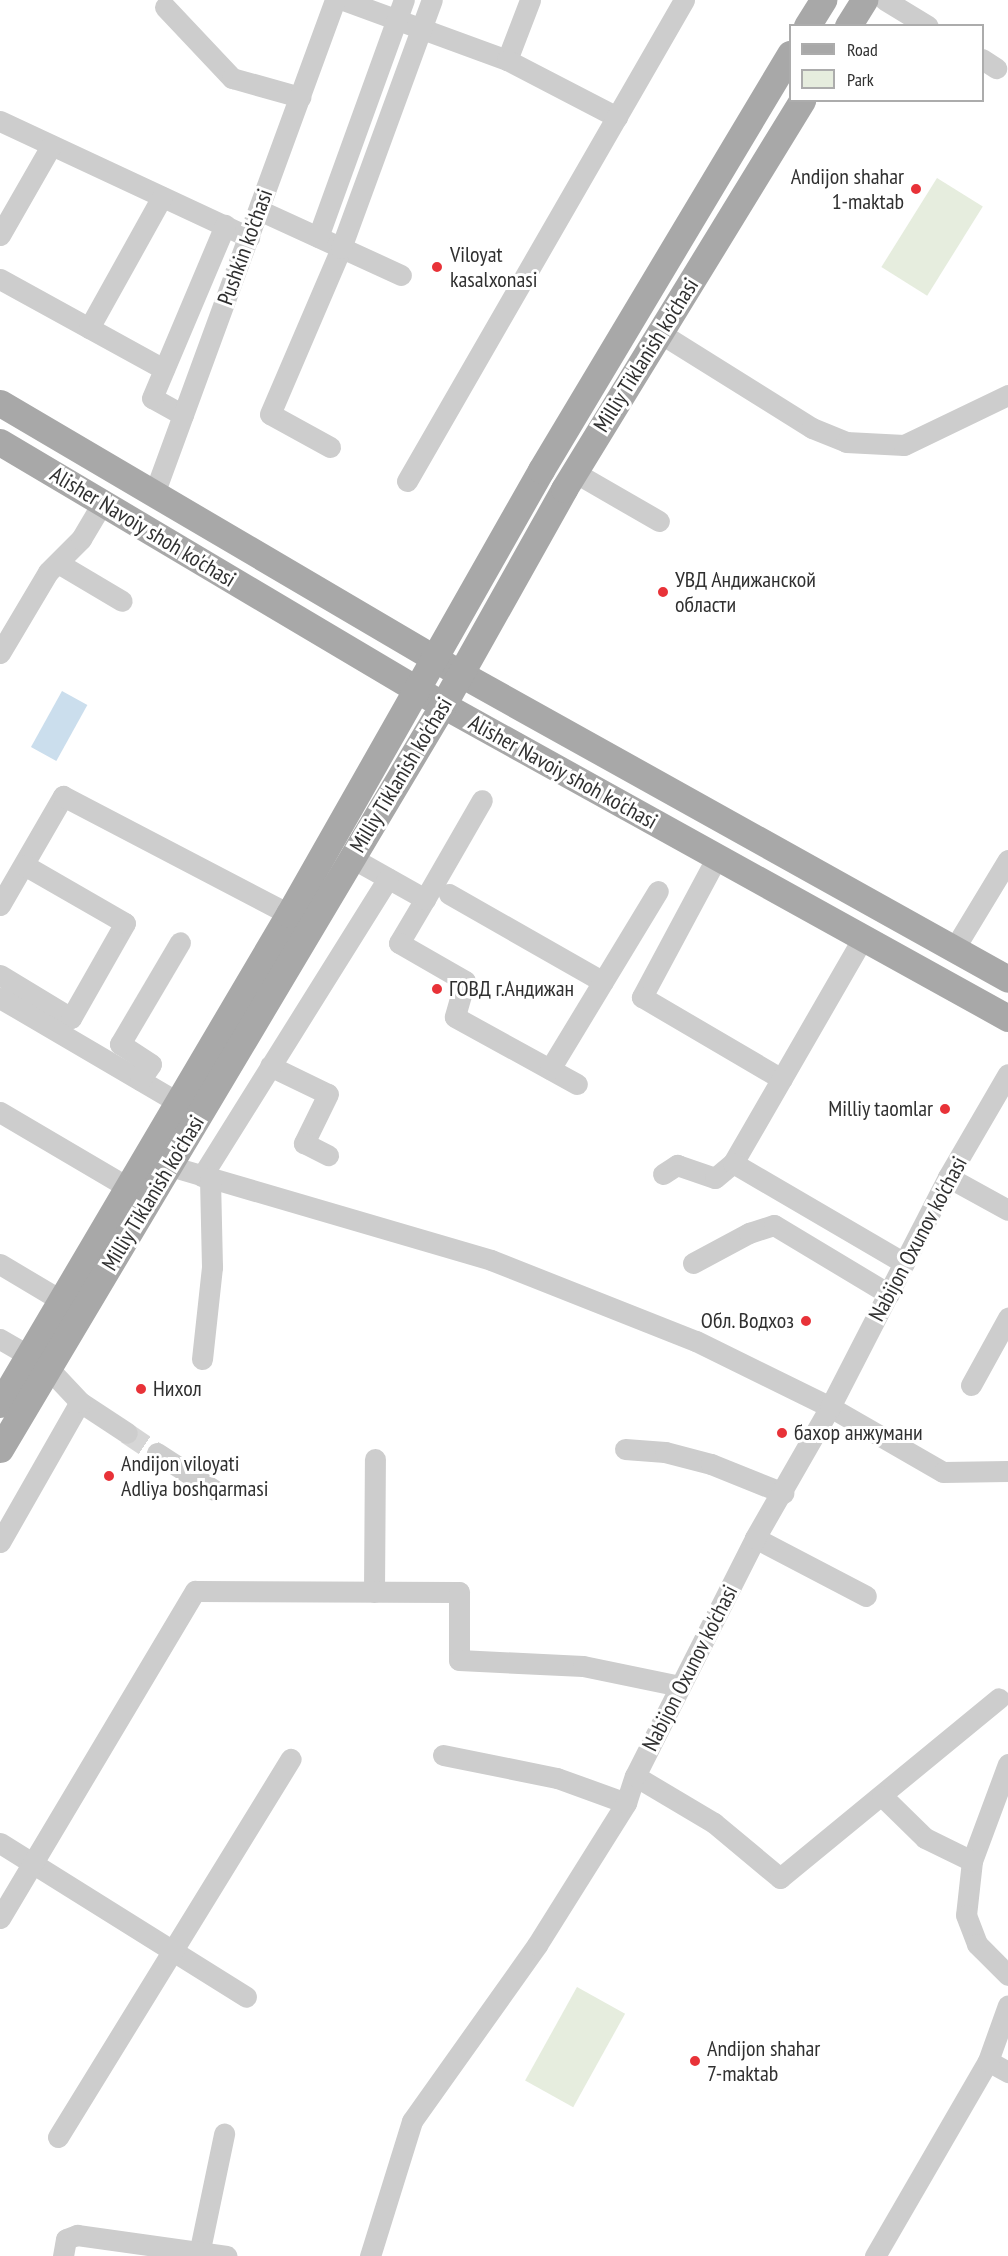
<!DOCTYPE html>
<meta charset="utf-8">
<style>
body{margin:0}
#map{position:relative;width:1008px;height:2256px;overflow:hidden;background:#fff;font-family:"PT Sans Narrow",sans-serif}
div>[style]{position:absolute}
.green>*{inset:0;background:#e6edde;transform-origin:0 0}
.water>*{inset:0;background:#cbdeed;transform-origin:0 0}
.minor-tunnel>*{height:21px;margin-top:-10.5px;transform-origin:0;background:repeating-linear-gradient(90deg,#d6d6d6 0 21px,transparent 0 31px)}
.minor>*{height:21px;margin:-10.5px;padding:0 10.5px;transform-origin:10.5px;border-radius:10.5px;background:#cdcdcd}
.major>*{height:27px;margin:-13.5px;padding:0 13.5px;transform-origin:13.5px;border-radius:13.5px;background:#a8a8a8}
.dots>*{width:16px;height:16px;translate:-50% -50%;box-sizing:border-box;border:3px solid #fff;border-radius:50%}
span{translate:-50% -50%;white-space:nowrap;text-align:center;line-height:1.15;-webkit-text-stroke:6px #fff;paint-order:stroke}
.poi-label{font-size:22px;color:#303030}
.right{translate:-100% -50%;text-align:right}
.left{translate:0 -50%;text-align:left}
.street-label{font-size:22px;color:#303030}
.legend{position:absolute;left:789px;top:24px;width:195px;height:78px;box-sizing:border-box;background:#fff;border:2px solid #acacac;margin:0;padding:8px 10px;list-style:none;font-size:18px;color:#303030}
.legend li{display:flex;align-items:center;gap:12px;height:30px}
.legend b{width:30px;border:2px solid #acacac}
</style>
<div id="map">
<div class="green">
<div style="left:937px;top:178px;width:54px;height:105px;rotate:32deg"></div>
<div style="left:577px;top:1987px;width:55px;height:107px;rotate:29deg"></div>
</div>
<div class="water">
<div style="left:62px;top:691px;width:29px;height:64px;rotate:29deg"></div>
</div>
<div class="minor-tunnel">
<div style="left:127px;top:1433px;width:36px;rotate:34deg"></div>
</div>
<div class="minor">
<div style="left:343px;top:0;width:175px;rotate:20.1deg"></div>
<div style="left:507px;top:60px;width:64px;rotate:-69deg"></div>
<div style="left:885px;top:0;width:50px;rotate:31.2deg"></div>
<div style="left:165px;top:7px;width:98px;rotate:46.7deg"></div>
<div style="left:232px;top:78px;width:71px;rotate:15.6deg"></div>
<div style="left:982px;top:59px;width:17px;rotate:33deg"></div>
<div style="left:507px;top:60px;width:124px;rotate:27.4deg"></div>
<div style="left:0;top:121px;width:275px;rotate:25deg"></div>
<div style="left:259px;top:210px;width:156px;rotate:24.6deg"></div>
<div style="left:0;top:235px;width:103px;rotate:-60.2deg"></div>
<div style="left:318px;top:237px;width:252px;rotate:-70.1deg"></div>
<div style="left:0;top:279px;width:187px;rotate:28.8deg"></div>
<div style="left:89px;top:328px;width:150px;rotate:-60.9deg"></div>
<div style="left:660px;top:333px;width:179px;rotate:32deg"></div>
<div style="left:812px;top:428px;width:37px;rotate:22deg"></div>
<div style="left:846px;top:442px;width:58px;rotate:3deg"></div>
<div style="left:904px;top:445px;width:115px;rotate:-25.7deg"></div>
<div style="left:183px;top:415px;width:35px;rotate:-151deg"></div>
<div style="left:152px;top:398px;width:188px;rotate:-67.1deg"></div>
<div style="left:330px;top:447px;width:68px;rotate:-151.2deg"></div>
<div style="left:270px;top:414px;width:181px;rotate:-66.8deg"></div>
<div style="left:341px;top:248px;width:264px;rotate:-69.9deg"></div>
<div style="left:574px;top:472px;width:98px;rotate:30deg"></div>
<div style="left:407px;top:481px;width:555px;rotate:-60.06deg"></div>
<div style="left:154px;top:494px;width:526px;rotate:-69.88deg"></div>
<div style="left:58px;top:563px;width:74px;rotate:30.7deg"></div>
<div style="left:0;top:653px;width:94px;rotate:-59.3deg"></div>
<div style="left:48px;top:572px;width:47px;rotate:-45deg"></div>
<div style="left:81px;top:539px;width:43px;rotate:-59.3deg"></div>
<div style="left:717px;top:857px;width:159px;rotate:118.2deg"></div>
<div style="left:642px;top:997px;width:162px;rotate:30.4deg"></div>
<div style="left:352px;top:858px;width:84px;rotate:29.3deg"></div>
<div style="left:425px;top:899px;width:51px;rotate:120.6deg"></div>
<div style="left:399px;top:943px;width:76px;rotate:29.9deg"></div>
<div style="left:465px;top:981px;width:37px;rotate:106deg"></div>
<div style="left:455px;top:1017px;width:139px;rotate:28.8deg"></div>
<div style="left:449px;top:894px;width:177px;rotate:29.7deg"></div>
<div style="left:425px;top:899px;width:114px;rotate:-60.1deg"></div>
<div style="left:0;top:905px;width:126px;rotate:-60deg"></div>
<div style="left:63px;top:796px;width:255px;rotate:27.6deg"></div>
<div style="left:954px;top:949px;width:104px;rotate:-58.8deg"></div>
<div style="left:0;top:975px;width:83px;rotate:31.2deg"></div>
<div style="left:71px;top:1018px;width:109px;rotate:-60.4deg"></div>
<div style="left:125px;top:923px;width:116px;rotate:-150.1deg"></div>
<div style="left:0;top:998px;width:208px;rotate:30.4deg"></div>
<div style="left:270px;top:1066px;width:64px;rotate:25.8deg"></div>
<div style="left:328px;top:1094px;width:55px;rotate:116.1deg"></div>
<div style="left:304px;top:1143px;width:27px;rotate:27deg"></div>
<div style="left:550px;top:1069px;width:208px;rotate:-58.8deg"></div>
<div style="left:140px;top:1080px;width:19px;rotate:-55deg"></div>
<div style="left:151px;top:1064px;width:37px;rotate:-147deg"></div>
<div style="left:120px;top:1044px;width:118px;rotate:-59.5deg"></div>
<div style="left:0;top:1112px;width:150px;rotate:30.5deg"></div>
<div style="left:733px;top:1163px;width:260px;rotate:-60deg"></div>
<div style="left:170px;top:1166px;width:334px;rotate:16.3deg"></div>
<div style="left:491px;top:1260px;width:220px;rotate:21.6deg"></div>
<div style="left:696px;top:1341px;width:149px;rotate:26.2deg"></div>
<div style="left:830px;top:1407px;width:130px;rotate:29.9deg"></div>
<div style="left:943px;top:1472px;width:65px;rotate:-0.9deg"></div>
<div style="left:663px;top:1174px;width:17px;rotate:-33deg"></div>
<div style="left:677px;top:1165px;width:40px;rotate:18.9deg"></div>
<div style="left:715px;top:1178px;width:23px;rotate:-40deg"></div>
<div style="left:733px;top:1163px;width:198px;rotate:30.3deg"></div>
<div style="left:202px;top:1176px;width:351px;rotate:-58deg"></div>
<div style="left:948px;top:1177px;width:68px;rotate:28.8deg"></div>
<div style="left:693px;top:1263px;width:64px;rotate:-28.2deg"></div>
<div style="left:749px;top:1233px;width:26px;rotate:-18deg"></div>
<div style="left:774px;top:1225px;width:134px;rotate:31deg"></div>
<div style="left:0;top:1264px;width:72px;rotate:30.8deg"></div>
<div style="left:0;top:1339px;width:34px;rotate:30deg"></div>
<div style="left:202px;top:1359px;width:93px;rotate:-83.8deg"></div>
<div style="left:212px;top:1267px;width:89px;rotate:-91.3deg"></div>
<div style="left:971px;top:1385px;width:77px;rotate:-61.1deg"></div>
<div style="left:80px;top:1402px;width:56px;rotate:33.4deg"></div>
<div style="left:625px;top:1449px;width:40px;rotate:4.3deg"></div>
<div style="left:665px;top:1452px;width:48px;rotate:14.6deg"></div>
<div style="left:711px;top:1464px;width:78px;rotate:21.9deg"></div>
<div style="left:157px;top:1453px;width:68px;rotate:33deg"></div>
<div style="left:755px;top:1538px;width:125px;rotate:27.6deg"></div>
<div style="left:0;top:1542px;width:161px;rotate:-60.3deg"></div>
<div style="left:80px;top:1402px;width:45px;rotate:-133.2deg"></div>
<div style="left:374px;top:1592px;width:133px;rotate:-89.6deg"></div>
<div style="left:443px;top:1755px;width:116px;rotate:11.4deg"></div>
<div style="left:557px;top:1778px;width:73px;rotate:19.9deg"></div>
<div style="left:1008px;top:1764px;width:103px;rotate:110.4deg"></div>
<div style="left:972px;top:1861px;width:54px;rotate:96.3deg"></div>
<div style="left:966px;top:1915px;width:31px;rotate:69deg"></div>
<div style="left:977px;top:1944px;width:44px;rotate:45deg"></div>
<div style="left:635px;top:1776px;width:92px;rotate:30.7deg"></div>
<div style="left:714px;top:1823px;width:86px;rotate:39.8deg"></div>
<div style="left:780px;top:1878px;width:283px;rotate:-39.4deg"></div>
<div style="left:882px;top:1796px;width:60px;rotate:44.3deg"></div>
<div style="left:925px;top:1838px;width:52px;rotate:26.1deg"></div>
<div style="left:0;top:1843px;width:290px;rotate:32deg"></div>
<div style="left:0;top:1918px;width:381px;rotate:-59.2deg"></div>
<div style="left:195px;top:1591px;width:264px;rotate:0.2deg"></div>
<div style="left:459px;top:1592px;width:68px;rotate:90deg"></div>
<div style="left:459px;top:1660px;width:124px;rotate:2.8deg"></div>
<div style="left:583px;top:1666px;width:99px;rotate:11.7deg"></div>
<div style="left:988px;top:2061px;width:23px;rotate:29deg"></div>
<div style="left:58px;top:2137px;width:444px;rotate:-58.4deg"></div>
<div style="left:199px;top:2254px;width:123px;rotate:-78.2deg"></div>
<div style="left:63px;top:2256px;width:17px;rotate:-80deg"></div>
<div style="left:66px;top:2239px;width:12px;rotate:-20deg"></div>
<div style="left:77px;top:2235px;width:151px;rotate:8deg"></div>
<div style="left:370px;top:2256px;width:141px;rotate:-72.7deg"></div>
<div style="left:412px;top:2121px;width:216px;rotate:-54.6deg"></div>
<div style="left:537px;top:1945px;width:168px;rotate:-57.9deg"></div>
<div style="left:626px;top:1803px;width:28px;rotate:-72deg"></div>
<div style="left:635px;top:1776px;width:267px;rotate:-63.2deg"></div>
<div style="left:755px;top:1538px;width:151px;rotate:-60.2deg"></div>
<div style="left:830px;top:1407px;width:259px;rotate:-62.8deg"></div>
<div style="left:948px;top:1177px;width:119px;rotate:-59.8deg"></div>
<div style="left:875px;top:2256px;width:225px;rotate:-59.9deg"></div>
<div style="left:988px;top:2061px;width:59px;rotate:-70.3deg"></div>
</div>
<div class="major">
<div style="left:807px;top:26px;width:31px;rotate:-58deg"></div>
<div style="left:848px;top:26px;width:31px;rotate:-58deg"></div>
<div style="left:0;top:403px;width:535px;rotate:30.45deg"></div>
<div style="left:461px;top:674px;width:626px;rotate:29.14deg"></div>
<div style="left:0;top:442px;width:515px;rotate:30.7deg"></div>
<div style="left:443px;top:705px;width:646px;rotate:28.99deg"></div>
<div style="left:0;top:1404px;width:569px;rotate:-59.47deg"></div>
<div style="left:289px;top:914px;width:511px;rotate:-60.42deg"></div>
<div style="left:541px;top:470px;width:485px;rotate:-59.1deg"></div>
<div style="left:0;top:1449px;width:866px;rotate:-59.23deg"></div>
<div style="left:443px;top:705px;width:248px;rotate:-60.7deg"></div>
<div style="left:564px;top:489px;width:456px;rotate:-58.5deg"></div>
</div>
<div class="dots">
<div style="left:916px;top:189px;background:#e83238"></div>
<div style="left:437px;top:267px;background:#e83238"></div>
<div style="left:663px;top:592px;background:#e83238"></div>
<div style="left:437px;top:989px;background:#e83238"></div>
<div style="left:945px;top:1109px;background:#e83238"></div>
<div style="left:806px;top:1321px;background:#e83238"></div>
<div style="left:141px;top:1389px;background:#e83238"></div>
<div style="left:782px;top:1433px;background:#e83238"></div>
<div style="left:109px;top:1476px;background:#e83238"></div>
<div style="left:695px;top:2061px;background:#e83238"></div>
</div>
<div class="poi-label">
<span class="right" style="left:904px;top:189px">Andijon shahar<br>1-maktab</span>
<span class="left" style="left:450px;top:267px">Viloyat<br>kasalxonasi</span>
<span class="left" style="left:675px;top:592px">УВД Андижанской<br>области</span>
<span class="left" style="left:449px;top:989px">ГОВД г.Андижан</span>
<span class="right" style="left:933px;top:1109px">Milliy taomlar</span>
<span class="right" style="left:794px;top:1321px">Обл. Водхоз</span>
<span class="left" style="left:153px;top:1389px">Нихол</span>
<span class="left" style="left:794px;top:1433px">бахор анжумани</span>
<span class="left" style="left:121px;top:1476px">Andijon viloyati<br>Adliya boshqarmasi</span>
<span class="left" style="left:707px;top:2061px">Andijon shahar<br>7-maktab</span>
</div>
<div class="street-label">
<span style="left:245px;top:247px;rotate:-70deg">Pushkin ko'chasi</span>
<span style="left:646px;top:355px;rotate:-58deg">Milliy Tiklanish ko'chasi</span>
<span style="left:143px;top:527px;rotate:31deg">Alisher Navoiy shoh ko'chasi</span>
<span style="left:563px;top:772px;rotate:29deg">Alisher Navoiy shoh ko'chasi</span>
<span style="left:401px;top:775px;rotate:-59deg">Milliy Tiklanish ko'chasi</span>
<span style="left:153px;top:1193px;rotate:-59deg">Milliy Tiklanish ko'chasi</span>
<span style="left:918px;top:1239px;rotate:-62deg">Nabijon Oxunov ko'chasi</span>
<span style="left:690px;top:1668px;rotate:-63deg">Nabijon Oxunov ko'chasi</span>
</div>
<ul class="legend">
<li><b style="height:8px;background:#a8a8a8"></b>Road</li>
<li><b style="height:16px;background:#e6edde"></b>Park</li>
</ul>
</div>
